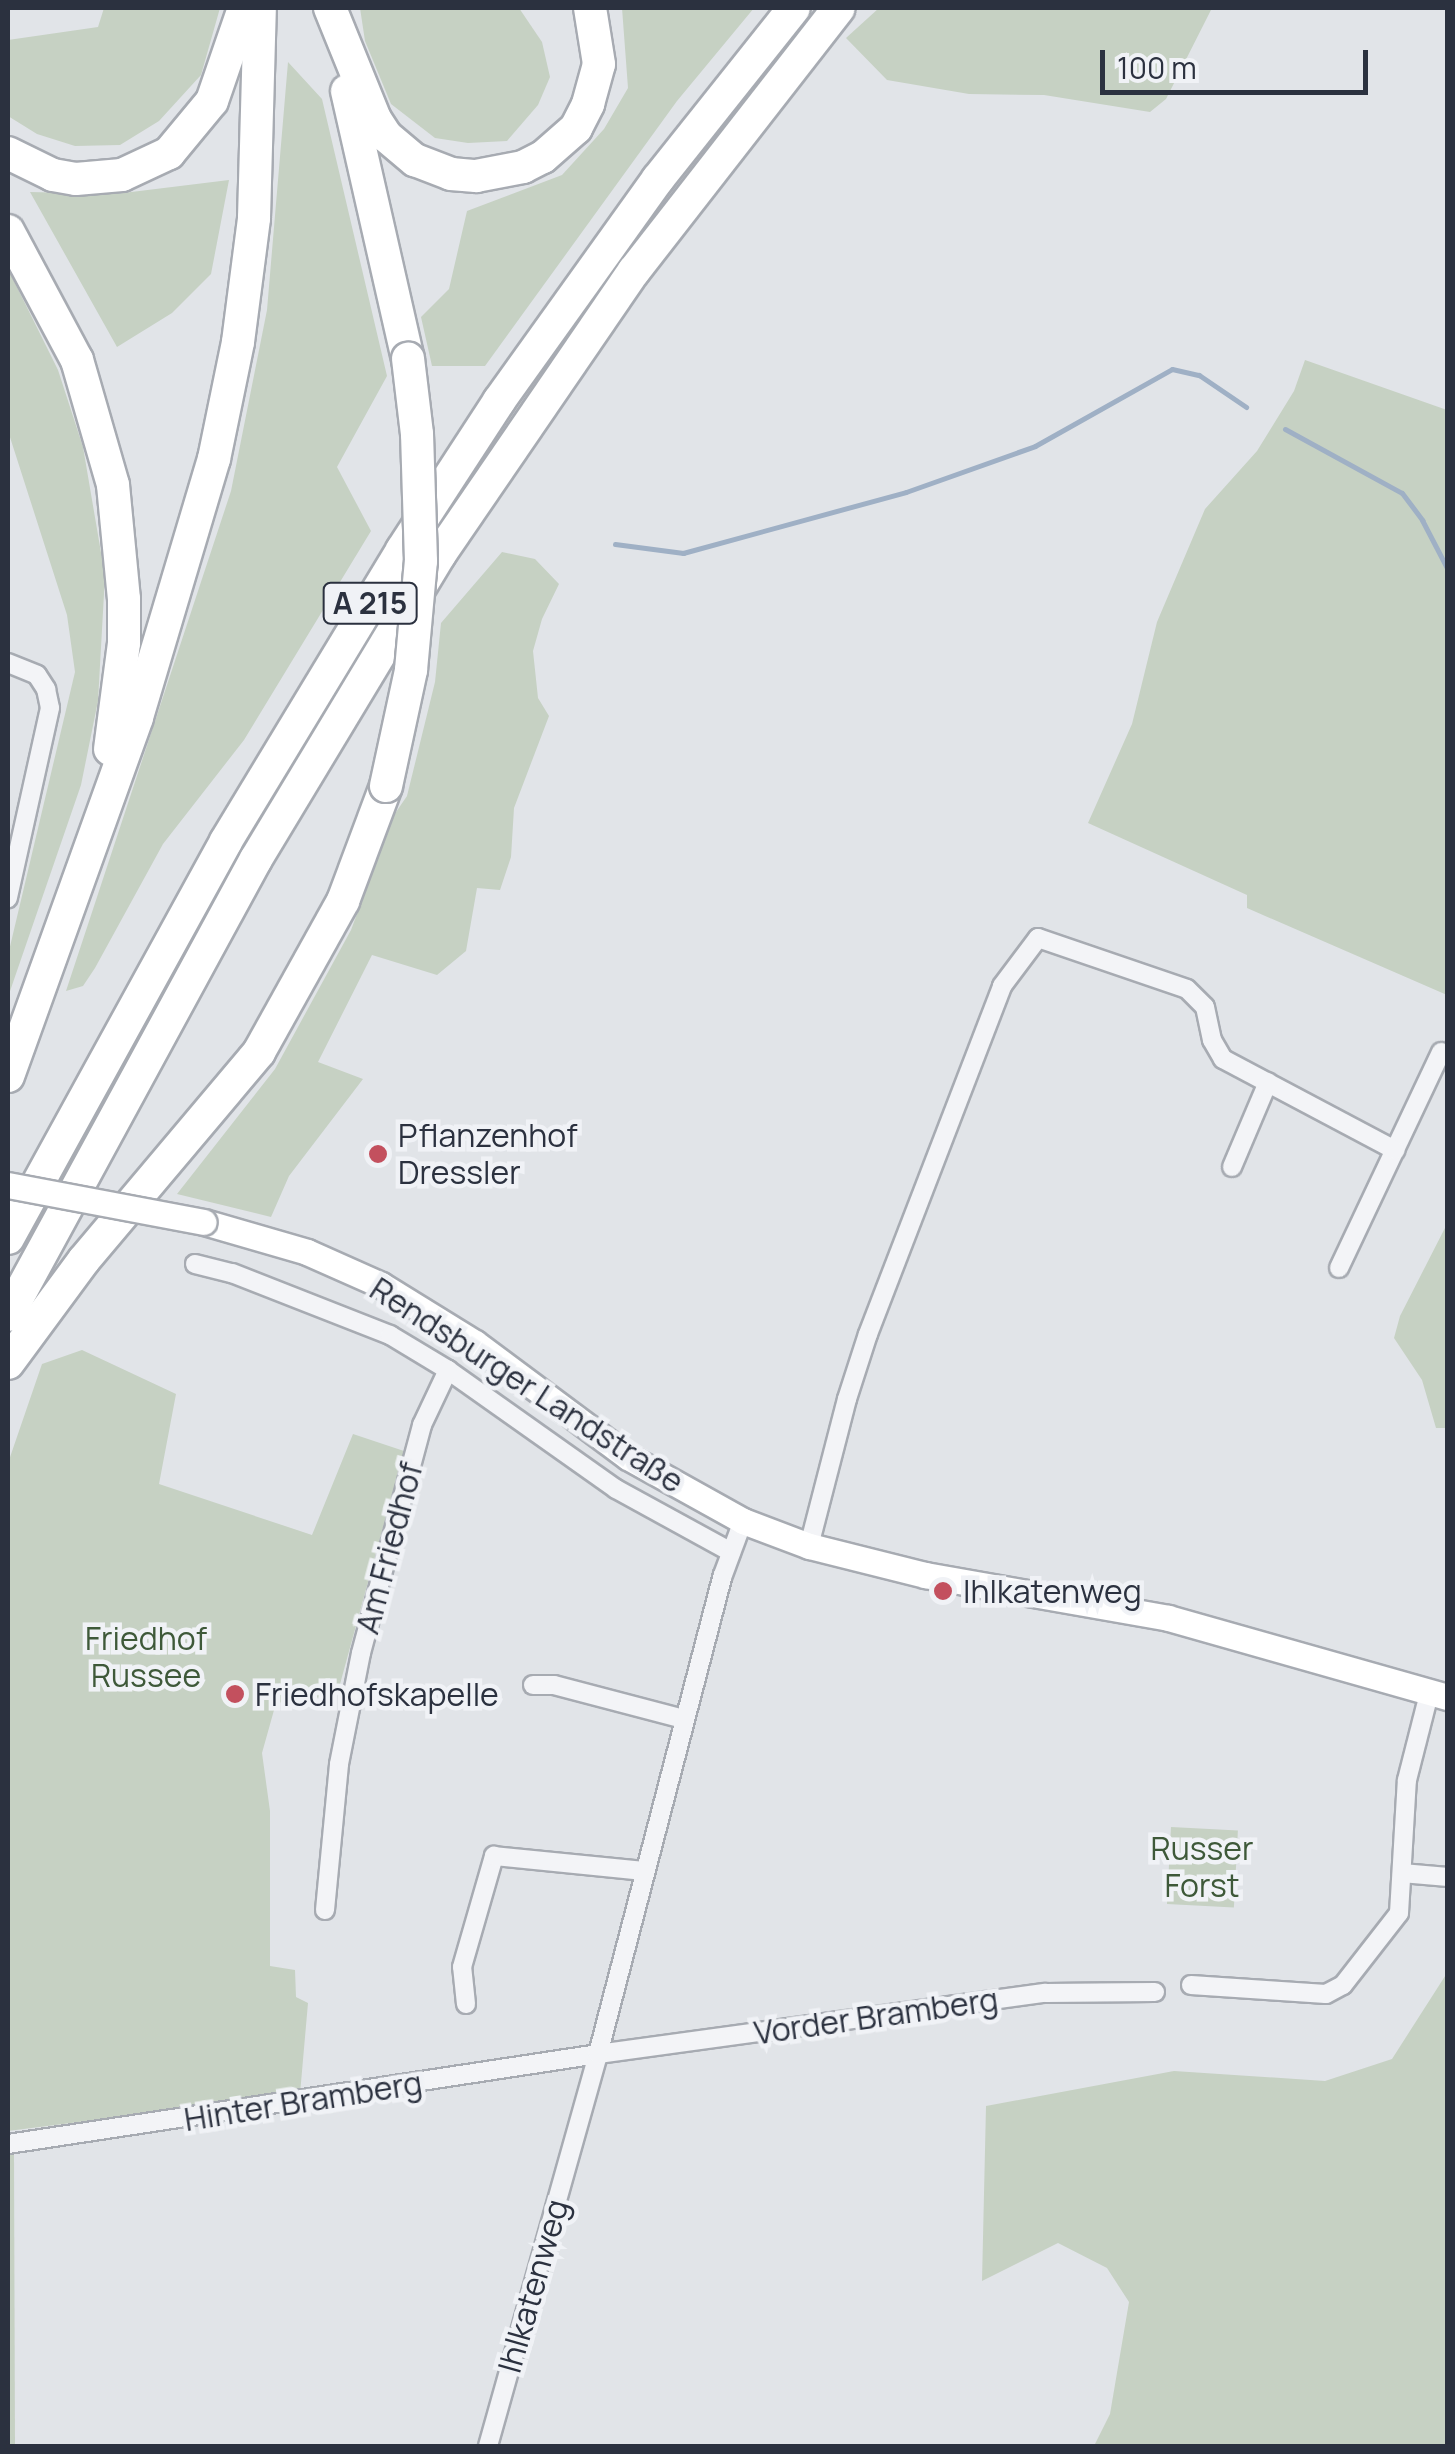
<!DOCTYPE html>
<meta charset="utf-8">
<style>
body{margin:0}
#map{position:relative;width:1455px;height:2454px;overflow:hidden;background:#e1e4e8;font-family:Manrope,sans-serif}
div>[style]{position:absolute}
.green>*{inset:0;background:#c6d1c3;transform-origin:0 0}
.stream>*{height:5px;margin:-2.5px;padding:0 2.5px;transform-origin:2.5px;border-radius:2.5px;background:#9fb0c5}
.roads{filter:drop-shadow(2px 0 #a7abb2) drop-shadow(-2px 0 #a7abb2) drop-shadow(0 2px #a7abb2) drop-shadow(0 -2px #a7abb2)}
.street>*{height:18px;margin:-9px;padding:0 9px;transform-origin:9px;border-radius:9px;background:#f3f4f7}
.secondary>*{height:25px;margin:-12.5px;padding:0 12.5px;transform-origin:12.5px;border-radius:12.5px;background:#fff}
.highway>*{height:32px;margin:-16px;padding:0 16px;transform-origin:16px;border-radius:16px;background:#fff}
.bridges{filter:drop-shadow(2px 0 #a7abb2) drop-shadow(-2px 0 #a7abb2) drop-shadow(0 2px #a7abb2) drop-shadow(0 -2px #a7abb2)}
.secondary-bridge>*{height:25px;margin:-12.5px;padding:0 12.5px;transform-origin:12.5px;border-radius:12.5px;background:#fff}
.highway-bridge>*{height:32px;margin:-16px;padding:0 16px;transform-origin:16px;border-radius:16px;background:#fff}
.dots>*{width:28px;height:28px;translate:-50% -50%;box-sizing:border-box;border:5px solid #f0f2f6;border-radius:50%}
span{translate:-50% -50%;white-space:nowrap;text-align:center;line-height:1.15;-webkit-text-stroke:9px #f0f2f6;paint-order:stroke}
.shield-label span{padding:2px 8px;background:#f0f2f6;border:2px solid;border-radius:8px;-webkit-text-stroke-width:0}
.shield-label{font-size:30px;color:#2b313f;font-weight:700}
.poi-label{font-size:32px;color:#2b313f}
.left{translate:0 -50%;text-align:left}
.street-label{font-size:32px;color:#2b313f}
.park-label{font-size:32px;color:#3e5939}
.frame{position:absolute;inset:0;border:10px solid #2b313f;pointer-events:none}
.scale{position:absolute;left:1100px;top:50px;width:268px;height:45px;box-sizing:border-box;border:5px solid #2b313f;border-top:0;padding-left:12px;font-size:30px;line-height:35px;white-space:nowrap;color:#2b313f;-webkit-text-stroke:8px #f0f2f6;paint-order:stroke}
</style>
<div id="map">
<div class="green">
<div style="clip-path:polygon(104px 8px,220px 8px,201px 75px,159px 121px,120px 145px,75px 146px,37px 134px,8px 116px,8px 40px,98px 27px)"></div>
<div style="clip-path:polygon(360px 8px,519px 8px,542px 42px,550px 77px,538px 105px,507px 141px,468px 143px,435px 138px,391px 104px,365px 41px)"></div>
<div style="clip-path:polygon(622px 8px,754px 8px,677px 101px,485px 366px,432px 366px,421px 317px,449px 289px,467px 211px,562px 175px,604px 129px,628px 88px)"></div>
<div style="clip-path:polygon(879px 8px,1212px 8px,1166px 99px,1150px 112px,1044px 95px,969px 94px,887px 80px,846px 38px)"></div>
<div style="clip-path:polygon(288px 62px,322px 99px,387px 376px,337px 467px,371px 531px,244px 740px,163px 844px,95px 968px,83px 986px,66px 991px,231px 491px,267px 310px)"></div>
<div style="clip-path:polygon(229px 180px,211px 274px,172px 313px,117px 347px,30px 192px,115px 194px)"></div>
<div style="clip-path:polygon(8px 269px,58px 370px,83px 447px,105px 576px,98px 701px,81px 785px,8px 997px,8px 955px,75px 672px,67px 615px,8px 431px)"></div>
<div style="clip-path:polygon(1305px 360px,1447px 410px,1447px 995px,1247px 908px,1247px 895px,1088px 823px,1132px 724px,1157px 622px,1205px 509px,1257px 451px,1294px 391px)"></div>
<div style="clip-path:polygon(502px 552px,535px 559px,559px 584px,542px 619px,533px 651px,538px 698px,549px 716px,514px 808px,511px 857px,500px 890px,477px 888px,466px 951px,437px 975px,372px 955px,318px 1062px,363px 1079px,289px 1176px,271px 1217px,177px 1194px,275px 1069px,351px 930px,394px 815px,407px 796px,435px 682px,441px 623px)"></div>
<div style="clip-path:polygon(1447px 1224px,1447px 1428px,1436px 1428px,1422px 1380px,1394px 1338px,1400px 1316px)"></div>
<div style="clip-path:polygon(82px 1350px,176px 1394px,159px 1484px,312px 1535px,353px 1434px,404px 1451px,337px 1695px,276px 1703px,262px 1753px,270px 1811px,270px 1966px,295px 1970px,296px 1997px,308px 2003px,300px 2094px,8px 2131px,8px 1463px,42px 1364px)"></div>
<div style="left:1171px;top:1827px;width:67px;height:77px;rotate:3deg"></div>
<div style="clip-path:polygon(1447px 1973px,1447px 2446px,1094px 2446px,1110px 2414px,1129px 2302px,1107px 2268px,1058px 2243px,982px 2281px,986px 2106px,1174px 2071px,1325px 2081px,1392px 2059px)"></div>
<div style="clip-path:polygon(14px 2153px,15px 2446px,8px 2446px,8px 2154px)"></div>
</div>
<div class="stream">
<div style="left:1285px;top:429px;width:133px;rotate:28.7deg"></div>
<div style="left:1402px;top:493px;width:34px;rotate:53deg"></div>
<div style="left:1422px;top:520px;width:56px;rotate:62.5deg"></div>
<div style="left:615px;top:544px;width:69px;rotate:7.5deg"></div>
<div style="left:683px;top:553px;width:231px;rotate:-15.3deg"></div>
<div style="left:906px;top:492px;width:137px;rotate:-19.6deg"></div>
<div style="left:1035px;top:446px;width:157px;rotate:-29.3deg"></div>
<div style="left:1172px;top:369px;width:28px;rotate:13deg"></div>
<div style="left:1199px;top:375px;width:57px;rotate:34.2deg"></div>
</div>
<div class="roads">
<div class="street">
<div style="left:8px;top:663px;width:31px;rotate:22deg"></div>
<div style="left:37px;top:675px;width:17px;rotate:57deg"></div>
<div style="left:46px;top:689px;width:19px;rotate:78deg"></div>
<div style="left:50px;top:708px;width:195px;rotate:102.5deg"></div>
<div style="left:1232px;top:1167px;width:92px;rotate:-67deg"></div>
<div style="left:195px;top:1264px;width:38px;rotate:14deg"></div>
<div style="left:232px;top:1273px;width:170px;rotate:21.4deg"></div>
<div style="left:390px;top:1335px;width:68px;rotate:31.1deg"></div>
<div style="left:448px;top:1370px;width:206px;rotate:35.3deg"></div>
<div style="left:616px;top:1489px;width:131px;rotate:28.7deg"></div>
<div style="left:1339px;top:1268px;width:239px;rotate:-64.7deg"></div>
<div style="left:809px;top:1546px;width:152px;rotate:-75.5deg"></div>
<div style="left:847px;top:1399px;width:68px;rotate:-72.1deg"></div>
<div style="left:868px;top:1334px;width:373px;rotate:-68.9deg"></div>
<div style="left:1002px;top:986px;width:60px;rotate:-53.1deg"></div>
<div style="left:1038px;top:938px;width:157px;rotate:18.9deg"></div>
<div style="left:1187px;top:989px;width:25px;rotate:45deg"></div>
<div style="left:1205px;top:1007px;width:34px;rotate:78deg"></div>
<div style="left:1212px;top:1040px;width:22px;rotate:60deg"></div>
<div style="left:1223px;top:1059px;width:195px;rotate:27.9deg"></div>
<div style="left:533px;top:1685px;width:21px"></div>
<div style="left:554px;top:1685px;width:134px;rotate:14.7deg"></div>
<div style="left:1402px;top:1873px;width:46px;rotate:5deg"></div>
<div style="left:325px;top:1910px;width:147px;rotate:-84.5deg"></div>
<div style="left:339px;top:1764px;width:113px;rotate:-78.8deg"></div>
<div style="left:361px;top:1653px;width:236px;rotate:-75deg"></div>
<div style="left:422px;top:1425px;width:61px;rotate:-64.7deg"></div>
<div style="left:1191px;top:1985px;width:135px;rotate:3.8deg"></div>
<div style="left:1326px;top:1994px;width:19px;rotate:-28deg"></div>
<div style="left:1343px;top:1985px;width:91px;rotate:-52.1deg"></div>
<div style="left:1399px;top:1913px;width:133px;rotate:-86.6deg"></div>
<div style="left:1407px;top:1780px;width:93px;rotate:-75.7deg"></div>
<div style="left:466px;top:2004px;width:37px;rotate:-96deg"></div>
<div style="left:462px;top:1967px;width:116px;rotate:-73.9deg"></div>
<div style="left:494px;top:1856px;width:152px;rotate:5.7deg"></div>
<div style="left:8px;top:2144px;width:597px;rotate:-8.67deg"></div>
<div style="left:598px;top:2054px;width:452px;rotate:-7.8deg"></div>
<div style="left:1046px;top:1993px;width:109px;rotate:-0.5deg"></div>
<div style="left:488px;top:2446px;width:407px;rotate:-74.3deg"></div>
<div style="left:598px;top:2054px;width:495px;rotate:-75.4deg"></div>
<div style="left:723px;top:1575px;width:58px;rotate:-69.7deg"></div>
</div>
<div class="secondary">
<div style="left:204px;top:1222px;width:107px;rotate:16.2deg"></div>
<div style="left:307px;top:1252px;width:81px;rotate:24deg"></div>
<div style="left:381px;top:1285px;width:110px;rotate:31.7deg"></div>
<div style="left:475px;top:1343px;width:191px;rotate:36.7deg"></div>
<div style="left:628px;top:1457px;width:132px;rotate:29.1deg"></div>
<div style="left:743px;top:1521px;width:71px;rotate:20.7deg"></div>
<div style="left:809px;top:1546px;width:120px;rotate:14deg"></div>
<div style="left:925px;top:1575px;width:247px;rotate:10deg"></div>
<div style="left:1168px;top:1618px;width:291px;rotate:15.8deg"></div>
</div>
<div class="highway">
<div style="left:330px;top:8px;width:120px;rotate:67.9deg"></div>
<div style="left:375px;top:119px;width:20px;rotate:57deg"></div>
<div style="left:386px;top:136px;width:38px;rotate:40deg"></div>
<div style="left:415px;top:160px;width:39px;rotate:21deg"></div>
<div style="left:451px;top:174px;width:25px;rotate:5deg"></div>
<div style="left:476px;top:176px;width:48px;rotate:-10.8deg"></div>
<div style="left:523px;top:167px;width:22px;rotate:-27deg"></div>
<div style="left:543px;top:157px;width:44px;rotate:-41.3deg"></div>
<div style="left:576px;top:128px;width:27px;rotate:-63deg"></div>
<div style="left:588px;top:104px;width:41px;rotate:-74.6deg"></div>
<div style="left:599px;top:64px;width:57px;rotate:-99.1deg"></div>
<div style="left:347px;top:91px;width:275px;rotate:77.2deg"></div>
<div style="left:8px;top:153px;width:50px;rotate:26.1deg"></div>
<div style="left:53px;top:175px;width:23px;rotate:10deg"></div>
<div style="left:76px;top:179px;width:46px;rotate:-5deg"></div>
<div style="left:122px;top:175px;width:52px;rotate:-25.1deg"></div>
<div style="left:169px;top:153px;width:67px;rotate:-50.4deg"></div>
<div style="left:212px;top:101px;width:98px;rotate:-71deg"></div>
<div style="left:8px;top:231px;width:146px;rotate:61.9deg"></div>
<div style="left:77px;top:360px;width:130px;rotate:73.9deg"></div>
<div style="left:113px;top:485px;width:115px;rotate:84.5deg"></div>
<div style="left:124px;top:599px;width:44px;rotate:90deg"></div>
<div style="left:124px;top:643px;width:107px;rotate:97.5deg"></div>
<div style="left:8px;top:1076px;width:381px;rotate:-70.2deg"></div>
<div style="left:137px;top:717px;width:269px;rotate:-73.4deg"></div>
<div style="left:214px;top:459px;width:119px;rotate:-78.4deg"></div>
<div style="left:238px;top:342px;width:125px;rotate:-82.6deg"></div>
<div style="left:254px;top:218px;width:210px;rotate:-88.4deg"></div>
<div style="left:8px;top:1238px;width:453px;rotate:-61.2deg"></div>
<div style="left:226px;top:841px;width:340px;rotate:-58.8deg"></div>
<div style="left:402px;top:550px;width:178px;rotate:-56.9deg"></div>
<div style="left:499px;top:401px;width:273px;rotate:-54.4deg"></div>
<div style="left:658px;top:179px;width:218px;rotate:-51.5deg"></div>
<div style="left:8px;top:1315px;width:519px;rotate:-61.46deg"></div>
<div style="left:256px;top:859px;width:356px;rotate:-58.9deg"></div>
<div style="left:440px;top:554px;width:343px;rotate:-55.6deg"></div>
<div style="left:634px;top:271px;width:333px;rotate:-52.1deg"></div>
<div style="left:8px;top:1363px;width:128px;rotate:-53.6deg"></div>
<div style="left:84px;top:1260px;width:272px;rotate:-49.9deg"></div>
<div style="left:259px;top:1052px;width:173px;rotate:-60.9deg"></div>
<div style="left:343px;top:901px;width:123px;rotate:-69.5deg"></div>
</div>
</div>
<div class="bridges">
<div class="secondary-bridge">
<div style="left:8px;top:1185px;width:199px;rotate:10.7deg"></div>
</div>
<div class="highway-bridge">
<div style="left:386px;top:786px;width:119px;rotate:-77.8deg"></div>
<div style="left:411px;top:670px;width:109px;rotate:-84.8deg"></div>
<div style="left:421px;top:561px;width:127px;rotate:-91.8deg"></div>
<div style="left:417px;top:434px;width:76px;rotate:-96.8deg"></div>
</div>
</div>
<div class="dots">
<div style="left:378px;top:1154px;background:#c3505e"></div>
<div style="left:943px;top:1591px;background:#c3505e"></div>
<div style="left:235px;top:1694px;background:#c3505e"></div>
</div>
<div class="shield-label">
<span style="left:370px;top:603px">A 215</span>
</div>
<div class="poi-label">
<span class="left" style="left:398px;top:1154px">Pflanzenhof<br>Dressler</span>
<span class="left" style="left:963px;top:1591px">Ihlkatenweg</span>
<span class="left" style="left:255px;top:1694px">Friedhofskapelle</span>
</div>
<div class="street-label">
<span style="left:527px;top:1385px;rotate:33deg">Rendsburger Landstraße</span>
<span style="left:389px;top:1548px;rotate:-75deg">Am Friedhof</span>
<span style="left:876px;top:2016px;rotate:-8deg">Vorder Bramberg</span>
<span style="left:303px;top:2101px;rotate:-9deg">Hinter Bramberg</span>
<span style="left:533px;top:2286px;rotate:-74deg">Ihlkatenweg</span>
</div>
<div class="park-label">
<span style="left:146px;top:1657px">Friedhof<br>Russee</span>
<span style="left:1202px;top:1867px">Russer<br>Forst</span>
</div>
<div class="frame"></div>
<div class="scale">100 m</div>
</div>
